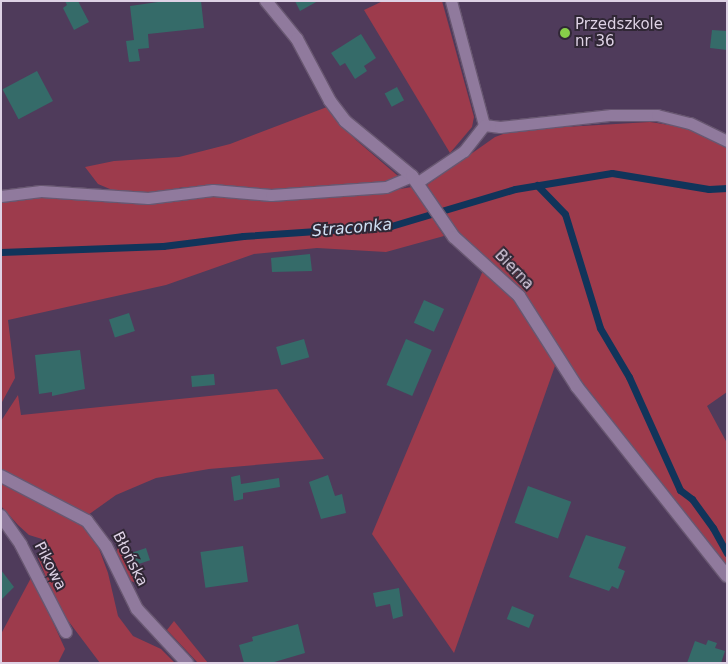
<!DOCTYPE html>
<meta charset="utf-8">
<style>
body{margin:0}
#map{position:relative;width:728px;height:664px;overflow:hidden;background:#4f3b5b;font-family:"DejaVu Sans",sans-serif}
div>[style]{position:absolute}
.green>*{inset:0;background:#9d3b4c}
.stream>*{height:7px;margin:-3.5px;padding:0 3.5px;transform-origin:3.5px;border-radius:3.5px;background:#11345a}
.building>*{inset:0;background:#356b69;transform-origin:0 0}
.roads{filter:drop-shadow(1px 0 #685771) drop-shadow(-1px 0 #685771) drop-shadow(0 1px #685771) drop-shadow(0 -1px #685771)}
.lane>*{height:11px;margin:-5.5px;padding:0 5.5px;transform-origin:5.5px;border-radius:5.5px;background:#907a9d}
.street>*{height:12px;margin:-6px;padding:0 6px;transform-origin:6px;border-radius:6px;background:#907a9d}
.dots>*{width:14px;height:14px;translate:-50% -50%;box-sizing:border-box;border:2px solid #302735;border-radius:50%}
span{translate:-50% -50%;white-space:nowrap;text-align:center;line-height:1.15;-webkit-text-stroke:4px #302735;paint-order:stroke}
.poi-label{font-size:15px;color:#ded2e5}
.left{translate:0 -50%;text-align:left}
.street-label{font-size:15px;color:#ded2e5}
.water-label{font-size:16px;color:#d0e0f4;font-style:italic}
.frame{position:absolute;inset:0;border:2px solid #ded2e5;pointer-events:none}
</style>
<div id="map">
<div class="green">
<div style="clip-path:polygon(383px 1px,442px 1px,474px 117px,472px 127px,450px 153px,364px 10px)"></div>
<div style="clip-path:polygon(327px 107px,356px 140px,398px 176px,394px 181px,271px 191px,184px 187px,148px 194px,117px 192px,98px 184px,85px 167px,114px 161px,179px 157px,230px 144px)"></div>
<div style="clip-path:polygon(650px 122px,689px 128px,727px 148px,727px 392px,707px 406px,727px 443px,727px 570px,563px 357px,459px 234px,427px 185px,495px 137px,514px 130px)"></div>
<div style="clip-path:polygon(412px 187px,444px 236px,386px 252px,317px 248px,254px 254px,166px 285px,8px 320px,15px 378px,1px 404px,1px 201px,40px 197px,115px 200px,185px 194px,388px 191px)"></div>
<div style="clip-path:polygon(484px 268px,514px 298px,556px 363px,454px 653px,372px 534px)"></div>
<div style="clip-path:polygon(277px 389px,324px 459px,209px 469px,156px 478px,116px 495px,88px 515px,1px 471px,1px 421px,18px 395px,21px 415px)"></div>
<div style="clip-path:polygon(1px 484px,77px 521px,88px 530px,95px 538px,108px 573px,118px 616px,133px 636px,161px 649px,175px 663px,100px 663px,60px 610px,38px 558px,46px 545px,42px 539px,29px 535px,18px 525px,1px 506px)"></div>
<div style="clip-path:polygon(118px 541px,145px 581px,139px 584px,131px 581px,117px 553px)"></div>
<div style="clip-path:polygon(32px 576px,65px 649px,58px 663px,1px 663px,1px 634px)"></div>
<div style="clip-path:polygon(174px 621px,208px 663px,198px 663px,167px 630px)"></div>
</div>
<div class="stream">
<div style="left:537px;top:185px;width:40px;rotate:46deg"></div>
<div style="left:565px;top:214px;width:119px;rotate:72.9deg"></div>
<div style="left:600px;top:328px;width:57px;rotate:59.4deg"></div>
<div style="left:629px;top:377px;width:124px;rotate:65.7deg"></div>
<div style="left:680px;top:490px;width:15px;rotate:37deg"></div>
<div style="left:692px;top:499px;width:36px;rotate:54deg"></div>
<div style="left:713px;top:528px;width:29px;rotate:61deg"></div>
<div style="left:1px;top:252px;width:162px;rotate:-2.1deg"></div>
<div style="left:163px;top:246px;width:81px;rotate:-7.1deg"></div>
<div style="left:243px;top:236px;width:148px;rotate:-3.9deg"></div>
<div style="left:391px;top:226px;width:129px;rotate:-16.6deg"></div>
<div style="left:515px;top:189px;width:98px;rotate:-9.4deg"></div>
<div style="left:612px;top:173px;width:98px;rotate:9.4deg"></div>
<div style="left:709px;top:189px;width:18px;rotate:-3deg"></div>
</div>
<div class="building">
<div style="clip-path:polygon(65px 1px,78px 1px,89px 22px,74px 30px,63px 8px,67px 5px)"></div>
<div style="clip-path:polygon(165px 1px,201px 1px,204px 28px,148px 34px,149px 48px,138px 49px,140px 61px,129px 62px,126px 41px,134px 40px,130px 6px)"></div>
<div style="clip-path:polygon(295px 1px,318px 1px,300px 11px)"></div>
<div style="clip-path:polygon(712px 30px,727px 31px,727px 50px,710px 48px)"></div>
<div style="clip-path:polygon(361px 34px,376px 58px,364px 66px,367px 71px,355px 79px,345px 63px,340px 66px,331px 53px)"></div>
<div style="left:37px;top:71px;width:34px;height:39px;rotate:62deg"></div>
<div style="left:397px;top:87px;width:15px;height:14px;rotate:62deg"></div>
<div style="clip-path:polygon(310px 254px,312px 271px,272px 272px,271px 258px)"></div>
<div style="left:424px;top:300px;width:22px;height:25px;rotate:24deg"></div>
<div style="left:129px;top:313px;width:19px;height:21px;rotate:72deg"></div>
<div style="left:304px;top:339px;width:19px;height:29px;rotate:74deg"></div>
<div style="left:406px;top:339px;width:28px;height:50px;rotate:23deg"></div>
<div style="clip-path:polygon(80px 350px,85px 389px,52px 396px,52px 392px,39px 394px,35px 355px)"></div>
<div style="left:214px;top:374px;width:11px;height:23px;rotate:85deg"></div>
<div style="clip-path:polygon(240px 475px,241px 484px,279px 478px,280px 487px,243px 493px,243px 499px,234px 501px,231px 477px)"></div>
<div style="clip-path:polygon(328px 475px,335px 496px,342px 494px,346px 513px,321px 519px,309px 482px)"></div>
<div style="left:528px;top:486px;width:46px;height:39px;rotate:20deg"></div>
<div style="clip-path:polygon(586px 535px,626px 547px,618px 568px,625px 571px,618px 589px,612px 586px,609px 591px,569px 577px)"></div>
<div style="left:243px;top:546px;width:36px;height:43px;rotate:82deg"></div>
<div style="left:146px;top:548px;width:13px;height:15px;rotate:72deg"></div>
<div style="clip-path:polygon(1px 570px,14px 587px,1px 600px)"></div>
<div style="clip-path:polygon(399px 588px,403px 616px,393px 619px,390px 604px,376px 607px,373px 593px)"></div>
<div style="left:512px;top:606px;width:24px;height:14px;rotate:22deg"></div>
<div style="clip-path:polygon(298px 624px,305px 653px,271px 663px,244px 663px,239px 645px,253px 641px,252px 637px)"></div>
<div style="clip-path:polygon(708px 640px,717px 643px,715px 648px,725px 651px,721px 663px,687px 663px,695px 641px,706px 645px)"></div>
</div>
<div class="roads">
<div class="lane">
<div style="left:451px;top:1px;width:128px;rotate:75.1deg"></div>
<div style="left:484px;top:125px;width:16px;rotate:7deg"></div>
<div style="left:500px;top:127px;width:112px;rotate:-6.2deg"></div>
<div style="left:611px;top:115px;width:46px"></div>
<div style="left:657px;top:115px;width:34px;rotate:14deg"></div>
<div style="left:690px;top:123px;width:41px;rotate:25.9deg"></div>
<div style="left:418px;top:182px;width:55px;rotate:-34deg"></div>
<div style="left:464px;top:151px;width:33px;rotate:-52deg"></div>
<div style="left:1px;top:196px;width:40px;rotate:-7.1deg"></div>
<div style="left:41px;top:191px;width:107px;rotate:3.7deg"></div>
<div style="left:148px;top:198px;width:65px;rotate:-7deg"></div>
<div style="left:213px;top:190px;width:58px;rotate:4.9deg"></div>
<div style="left:271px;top:195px;width:115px;rotate:-4deg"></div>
<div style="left:386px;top:187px;width:28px;rotate:-23deg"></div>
</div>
<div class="street">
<div style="left:266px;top:1px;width:49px;rotate:50.8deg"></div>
<div style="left:297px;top:39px;width:70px;rotate:62deg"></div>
<div style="left:330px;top:101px;width:25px;rotate:53deg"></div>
<div style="left:345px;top:121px;width:87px;rotate:39.4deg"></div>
<div style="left:412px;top:176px;width:74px;rotate:55.5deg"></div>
<div style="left:454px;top:237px;width:88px;rotate:42.2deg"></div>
<div style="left:519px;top:296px;width:108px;rotate:57.5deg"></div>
<div style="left:577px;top:387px;width:241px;rotate:51.6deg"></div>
<div style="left:1px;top:476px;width:97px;rotate:27.6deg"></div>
<div style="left:87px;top:521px;width:31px;rotate:53deg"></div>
<div style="left:106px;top:546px;width:70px;rotate:63.8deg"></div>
<div style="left:137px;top:609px;width:74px;rotate:47.2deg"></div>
<div style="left:1px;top:516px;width:35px;rotate:55deg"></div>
<div style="left:21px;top:545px;width:98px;rotate:62.7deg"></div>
</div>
</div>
<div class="dots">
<div style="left:565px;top:33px;background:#88cf49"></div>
</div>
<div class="poi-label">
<span class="left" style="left:575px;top:33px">Przedszkole<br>nr 36</span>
</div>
<div class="street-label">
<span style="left:514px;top:270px;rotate:46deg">Bierna</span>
<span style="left:130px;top:559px;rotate:63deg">Błońska</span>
<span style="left:50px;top:566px;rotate:63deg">Pikowa</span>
</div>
<div class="water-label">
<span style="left:352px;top:228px;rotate:-5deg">Straconka</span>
</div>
<div class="frame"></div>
</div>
